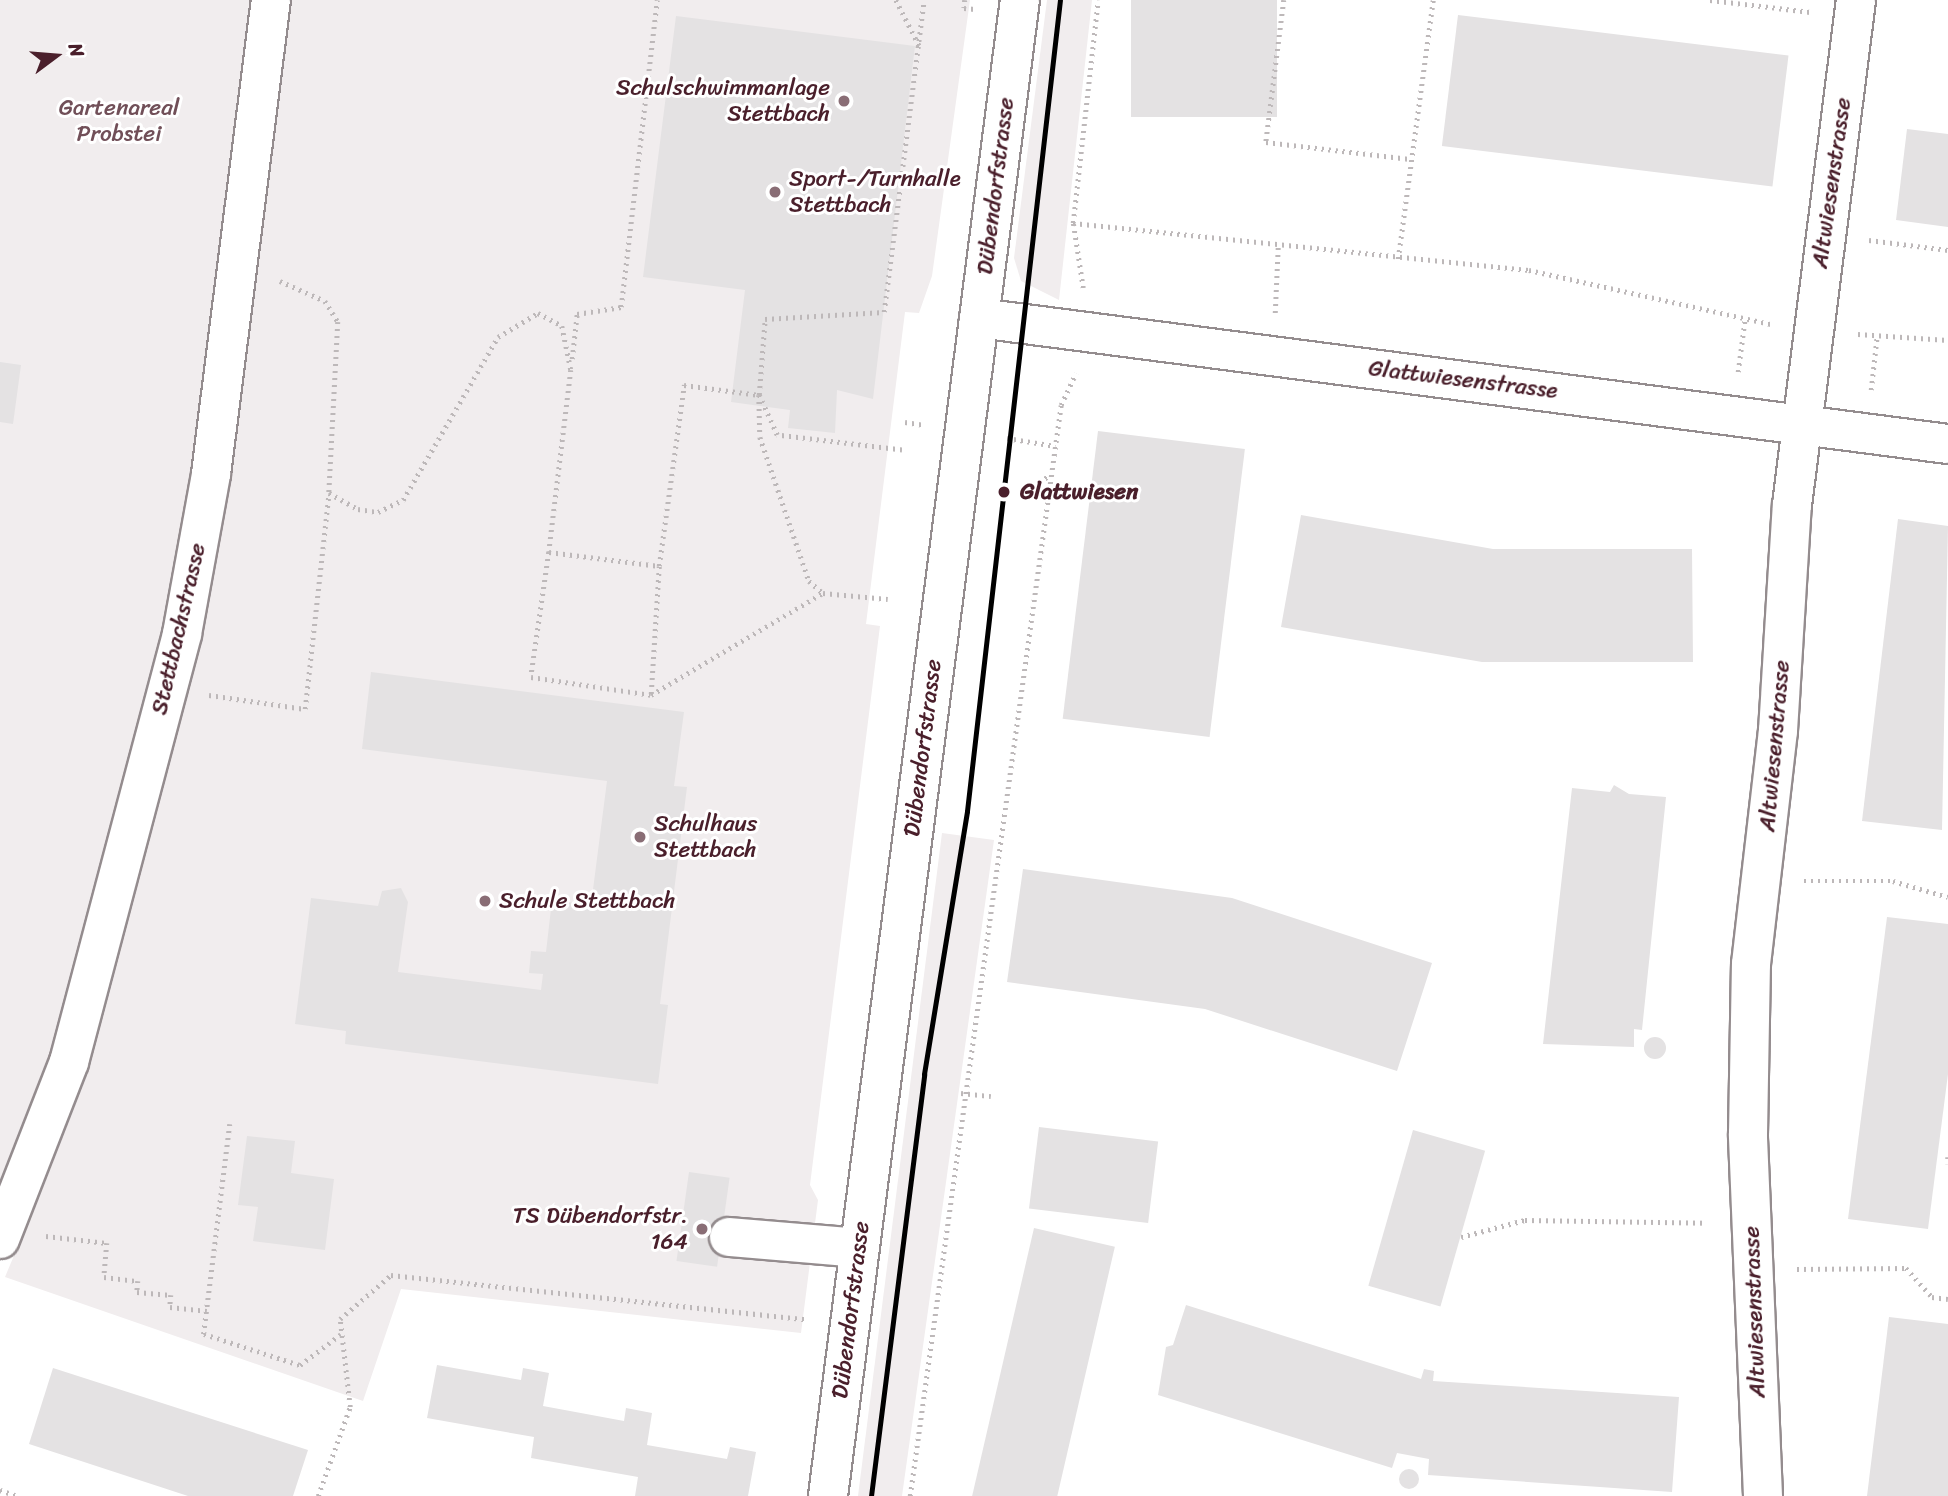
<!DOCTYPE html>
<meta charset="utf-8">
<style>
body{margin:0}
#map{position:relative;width:1948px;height:1496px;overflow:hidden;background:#fff;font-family:Sriracha,sans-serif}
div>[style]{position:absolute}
.built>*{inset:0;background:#f1edee}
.building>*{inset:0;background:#e4e2e3;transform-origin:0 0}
.round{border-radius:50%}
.path>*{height:4.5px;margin-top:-2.25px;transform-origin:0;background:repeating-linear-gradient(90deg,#bdb8b9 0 2px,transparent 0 7px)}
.roads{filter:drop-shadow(2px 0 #948c8e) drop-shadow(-2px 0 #948c8e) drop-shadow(0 2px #948c8e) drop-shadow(0 -2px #948c8e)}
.minor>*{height:38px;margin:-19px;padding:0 19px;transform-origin:19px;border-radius:19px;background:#fff}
.tram-1>*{height:5px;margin:-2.5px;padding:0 2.5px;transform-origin:2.5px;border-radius:2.5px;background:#000}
.dots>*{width:19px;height:19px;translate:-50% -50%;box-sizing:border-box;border:4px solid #fff;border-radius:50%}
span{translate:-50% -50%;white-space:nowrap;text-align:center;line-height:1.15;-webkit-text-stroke:6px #fff;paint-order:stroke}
.poi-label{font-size:23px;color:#4a1f2b}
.right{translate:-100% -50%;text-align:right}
.left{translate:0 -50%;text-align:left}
.park-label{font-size:23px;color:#714f58}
.street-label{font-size:23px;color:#4a1f2b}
.stop-label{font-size:23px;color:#4a1f2b;font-weight:700}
.north{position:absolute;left:21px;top:21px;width:70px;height:70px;-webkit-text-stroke:5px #fff;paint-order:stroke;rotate:74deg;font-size:19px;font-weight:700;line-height:28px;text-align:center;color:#4a1f2b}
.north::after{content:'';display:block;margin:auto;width:24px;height:32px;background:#4a1f2b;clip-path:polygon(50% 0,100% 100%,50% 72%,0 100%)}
</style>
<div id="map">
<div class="built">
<div style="clip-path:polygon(0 0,255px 0,195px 473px,167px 631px,22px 1156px,0 1208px)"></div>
<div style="clip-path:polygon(286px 0,970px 0,932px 276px,919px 313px,905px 312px,866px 624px,880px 626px,810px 1185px,818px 1200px,801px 1333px,401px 1289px,363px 1401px,5px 1277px,52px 1165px,197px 637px)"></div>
<div style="clip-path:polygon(1047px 0,1092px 0,1059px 300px,1021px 281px,1014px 258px)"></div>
<div style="clip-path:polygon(942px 833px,994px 840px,902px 1496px,858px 1496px)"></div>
</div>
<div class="building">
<div style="left:1131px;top:0;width:146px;height:117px"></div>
<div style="left:1458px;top:15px;width:333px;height:132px;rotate:7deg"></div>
<div style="clip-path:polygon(676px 16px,915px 46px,873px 399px,837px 390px,835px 433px,788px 428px,790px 410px,731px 402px,745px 290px,643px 277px)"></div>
<div style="clip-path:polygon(1907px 129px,1948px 134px,1948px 227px,1896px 220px)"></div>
<div style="clip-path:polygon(0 362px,21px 365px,13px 424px,0 422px)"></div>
<div style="left:1098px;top:431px;width:148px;height:290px;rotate:7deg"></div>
<div style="clip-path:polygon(1301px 515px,1493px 549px,1692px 549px,1693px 662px,1482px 662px,1281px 627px)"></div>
<div style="clip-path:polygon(1898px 519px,1948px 526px,1942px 830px,1862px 821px)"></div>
<div style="clip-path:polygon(371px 672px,684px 712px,674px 786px,687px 787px,660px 1004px,668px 1005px,658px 1084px,345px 1044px,346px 1031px,295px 1024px,311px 898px,378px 906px,382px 891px,401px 888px,408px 902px,398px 972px,541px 990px,543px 974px,529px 973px,531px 951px,546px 952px,552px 900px,591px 905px,607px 781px,362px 749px)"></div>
<div style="clip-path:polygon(1614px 785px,1629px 794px,1666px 797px,1642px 1030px,1634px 1029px,1634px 1047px,1543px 1044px,1572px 788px,1610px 792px)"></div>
<div style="clip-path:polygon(1023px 869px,1232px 898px,1432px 963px,1397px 1071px,1205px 1009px,1007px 982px)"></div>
<div style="clip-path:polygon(1887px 917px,1948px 924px,1948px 1074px,1928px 1229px,1848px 1219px)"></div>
<div class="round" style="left:1644px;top:1037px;width:22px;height:22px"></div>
<div style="left:1039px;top:1127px;width:120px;height:82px;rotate:7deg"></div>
<div style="left:1413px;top:1130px;width:75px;height:162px;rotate:16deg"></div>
<div style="clip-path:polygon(247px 1136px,295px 1141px,291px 1173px,334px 1179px,325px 1250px,253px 1241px,258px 1207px,238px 1205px)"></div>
<div style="left:689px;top:1172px;width:41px;height:90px;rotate:8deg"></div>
<div style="left:1034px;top:1228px;width:83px;height:275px;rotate:13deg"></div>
<div style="clip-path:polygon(1186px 1305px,1421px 1379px,1424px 1369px,1434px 1371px,1433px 1381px,1679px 1397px,1672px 1492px,1428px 1475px,1429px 1459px,1397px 1453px,1392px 1468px,1158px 1395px,1166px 1347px,1173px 1345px)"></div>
<div style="clip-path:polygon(1889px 1317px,1948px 1324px,1948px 1496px,1867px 1496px)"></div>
<div style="clip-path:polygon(437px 1365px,521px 1380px,523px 1368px,549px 1373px,543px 1406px,624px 1421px,626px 1408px,652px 1413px,647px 1445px,727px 1459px,730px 1447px,756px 1452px,748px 1496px,635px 1496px,638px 1477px,531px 1458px,534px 1437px,427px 1418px)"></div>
<div style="clip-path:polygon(53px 1368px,308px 1450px,293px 1496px,188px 1496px,29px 1444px)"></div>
<div class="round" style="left:1399px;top:1469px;width:20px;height:20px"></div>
</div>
<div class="path">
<div style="left:896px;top:0;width:51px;rotate:62.9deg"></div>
<div style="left:965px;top:0;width:8px;rotate:97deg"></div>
<div style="left:964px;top:8px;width:11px;rotate:5deg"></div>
<div style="left:1284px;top:0;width:143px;rotate:97.2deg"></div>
<div style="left:1266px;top:142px;width:145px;rotate:6.7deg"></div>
<div style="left:1710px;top:0;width:101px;rotate:6.8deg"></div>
<div style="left:1073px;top:223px;width:458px;rotate:5.9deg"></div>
<div style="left:1529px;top:270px;width:248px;rotate:12.6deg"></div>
<div style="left:1869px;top:240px;width:80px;rotate:7.2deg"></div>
<div style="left:1398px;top:259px;width:261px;rotate:-82.3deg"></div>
<div style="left:280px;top:281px;width:49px;rotate:24deg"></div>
<div style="left:325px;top:301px;width:25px;rotate:58deg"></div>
<div style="left:338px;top:322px;width:171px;rotate:93deg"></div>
<div style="left:329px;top:493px;width:33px;rotate:29deg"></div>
<div style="left:358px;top:509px;width:20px;rotate:9deg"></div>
<div style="left:378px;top:512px;width:28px;rotate:-26deg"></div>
<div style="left:403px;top:500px;width:189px;rotate:-59.8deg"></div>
<div style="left:498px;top:337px;width:47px;rotate:-31deg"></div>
<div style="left:538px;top:313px;width:27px;rotate:28deg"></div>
<div style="left:562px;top:326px;width:45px;rotate:78.4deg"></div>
<div style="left:571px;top:370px;width:183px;rotate:96.9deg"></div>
<div style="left:549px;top:552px;width:111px;rotate:7.3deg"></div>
<div style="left:659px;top:566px;width:183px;rotate:-82.1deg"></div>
<div style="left:684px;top:385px;width:76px;rotate:7.6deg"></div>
<div style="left:759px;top:395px;width:42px;rotate:88.6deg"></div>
<div style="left:760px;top:437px;width:152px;rotate:71.2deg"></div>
<div style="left:809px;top:581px;width:18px;rotate:41deg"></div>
<div style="left:823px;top:593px;width:65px;rotate:5.3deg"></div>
<div style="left:1083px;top:288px;width:66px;rotate:-98.7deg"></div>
<div style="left:1073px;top:223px;width:224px;rotate:-83.6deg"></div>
<div style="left:1275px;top:313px;width:66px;rotate:-87.4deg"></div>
<div style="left:1858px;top:334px;width:90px;rotate:3.8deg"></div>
<div style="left:572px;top:359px;width:45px;rotate:-83.7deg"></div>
<div style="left:577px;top:314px;width:45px;rotate:-9deg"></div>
<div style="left:621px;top:307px;width:309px;rotate:-83.3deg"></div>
<div style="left:1738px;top:372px;width:54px;rotate:-82.6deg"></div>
<div style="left:1871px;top:390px;width:54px;rotate:-83.7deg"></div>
<div style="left:905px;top:422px;width:18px;rotate:9deg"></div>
<div style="left:1007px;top:438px;width:49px;rotate:9.5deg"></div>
<div style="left:902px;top:450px;width:126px;rotate:-173.2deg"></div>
<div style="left:777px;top:435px;width:44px;rotate:-114.2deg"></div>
<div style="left:759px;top:395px;width:76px;rotate:-85.5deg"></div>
<div style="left:765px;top:319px;width:119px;rotate:-3.4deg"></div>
<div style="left:884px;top:312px;width:315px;rotate:-82.7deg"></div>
<div style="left:1039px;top:482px;width:13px;rotate:-32deg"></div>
<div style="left:549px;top:552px;width:126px;rotate:98.2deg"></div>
<div style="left:531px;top:677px;width:121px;rotate:8.5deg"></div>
<div style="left:651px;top:695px;width:200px;rotate:-30.7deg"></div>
<div style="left:651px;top:694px;width:128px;rotate:-86.4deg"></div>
<div style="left:209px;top:695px;width:97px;rotate:8.3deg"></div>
<div style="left:305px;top:709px;width:217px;rotate:-83.7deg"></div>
<div style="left:1804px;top:881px;width:89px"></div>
<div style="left:1893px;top:881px;width:57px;rotate:16.2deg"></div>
<div style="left:961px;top:1093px;width:30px;rotate:6deg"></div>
<div style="left:230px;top:1124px;width:212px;rotate:97.1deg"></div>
<div style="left:204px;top:1334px;width:101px;rotate:17.9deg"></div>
<div style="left:300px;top:1365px;width:51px;rotate:-37.1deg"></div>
<div style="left:1948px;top:1157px;width:7px;rotate:90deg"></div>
<div style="left:46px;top:1236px;width:61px;rotate:6.5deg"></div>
<div style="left:107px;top:1243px;width:34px;rotate:95deg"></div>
<div style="left:104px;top:1277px;width:34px;rotate:7deg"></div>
<div style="left:138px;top:1281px;width:11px;rotate:95deg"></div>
<div style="left:137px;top:1292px;width:34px;rotate:5deg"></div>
<div style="left:171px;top:1295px;width:12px;rotate:95deg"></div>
<div style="left:170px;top:1307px;width:37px;rotate:6deg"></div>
<div style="left:1461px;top:1237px;width:66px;rotate:-14.9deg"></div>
<div style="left:1525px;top:1220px;width:182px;rotate:0.9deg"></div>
<div style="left:1797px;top:1269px;width:109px;rotate:-0.5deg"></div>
<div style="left:1906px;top:1268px;width:39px;rotate:48deg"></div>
<div style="left:1932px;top:1297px;width:16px;rotate:7deg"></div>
<div style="left:0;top:1490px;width:18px;rotate:19deg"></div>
<div style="left:318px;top:1496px;width:95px;rotate:-70.2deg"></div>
<div style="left:350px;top:1407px;width:89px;rotate:-96.5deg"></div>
<div style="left:340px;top:1319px;width:67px;rotate:-40.8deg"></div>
<div style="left:391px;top:1275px;width:417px;rotate:6.1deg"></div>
<div style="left:910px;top:1496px;width:1101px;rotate:-82.12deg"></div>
<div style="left:1061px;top:405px;width:35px;rotate:-65deg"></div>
</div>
<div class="roads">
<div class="minor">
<div style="left:979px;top:318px;width:977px;rotate:7.41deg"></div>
<div style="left:729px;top:1237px;width:130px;rotate:4.8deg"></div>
<div style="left:0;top:1239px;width:190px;rotate:-68.7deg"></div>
<div style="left:69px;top:1062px;width:443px;rotate:-75.2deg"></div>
<div style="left:182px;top:634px;width:163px;rotate:-79.7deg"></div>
<div style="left:211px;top:474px;width:478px;rotate:-82.8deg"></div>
<div style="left:828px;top:1496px;width:1508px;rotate:-82.69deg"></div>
<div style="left:1763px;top:1496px;width:362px;rotate:-92.4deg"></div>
<div style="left:1748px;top:1134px;width:170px;rotate:-89deg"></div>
<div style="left:1751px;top:964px;width:235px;rotate:-83.4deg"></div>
<div style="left:1778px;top:731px;width:226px;rotate:-86.5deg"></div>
<div style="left:1792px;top:505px;width:509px;rotate:-82.78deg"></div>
</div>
</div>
<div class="tram-1">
<div style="left:871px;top:1496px;width:425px;rotate:-82.8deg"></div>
<div style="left:924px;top:1074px;width:266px;rotate:-80.7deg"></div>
<div style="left:967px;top:811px;width:816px;rotate:-83.46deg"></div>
</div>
<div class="dots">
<div style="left:844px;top:101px;background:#896d75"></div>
<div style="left:775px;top:192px;background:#896d75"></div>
<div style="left:1004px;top:492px;background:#4a1f2b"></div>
<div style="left:640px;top:837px;background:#896d75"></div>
<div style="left:485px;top:901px;background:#896d75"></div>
<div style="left:702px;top:1229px;background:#896d75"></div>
</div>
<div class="poi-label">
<span class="right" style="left:830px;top:101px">Schulschwimmanlage<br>Stettbach</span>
<span class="left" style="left:789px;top:192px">Sport-/Turnhalle<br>Stettbach</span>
<span class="left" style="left:654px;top:837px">Schulhaus<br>Stettbach</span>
<span class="left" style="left:499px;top:901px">Schule Stettbach</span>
<span class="right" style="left:688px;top:1229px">TS Dübendorfstr.<br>164</span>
</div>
<div class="park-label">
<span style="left:119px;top:121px">Gartenareal<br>Probstei</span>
</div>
<div class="street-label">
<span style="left:1832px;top:183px;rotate:-82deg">Altwiesenstrasse</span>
<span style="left:996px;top:186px;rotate:-83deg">Dübendorfstrasse</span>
<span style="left:1463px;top:380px;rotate:7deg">Glattwiesenstrasse</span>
<span style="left:179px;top:629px;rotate:-77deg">Stettbachstrasse</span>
<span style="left:1775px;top:746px;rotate:-85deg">Altwiesenstrasse</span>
<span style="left:923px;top:748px;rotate:-83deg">Dübendorfstrasse</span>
<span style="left:851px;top:1310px;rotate:-83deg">Dübendorfstrasse</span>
<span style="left:1755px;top:1312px;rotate:-92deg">Altwiesenstrasse</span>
</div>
<div class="stop-label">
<span class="left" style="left:1020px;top:492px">Glattwiesen</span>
</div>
<div class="north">N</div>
</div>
